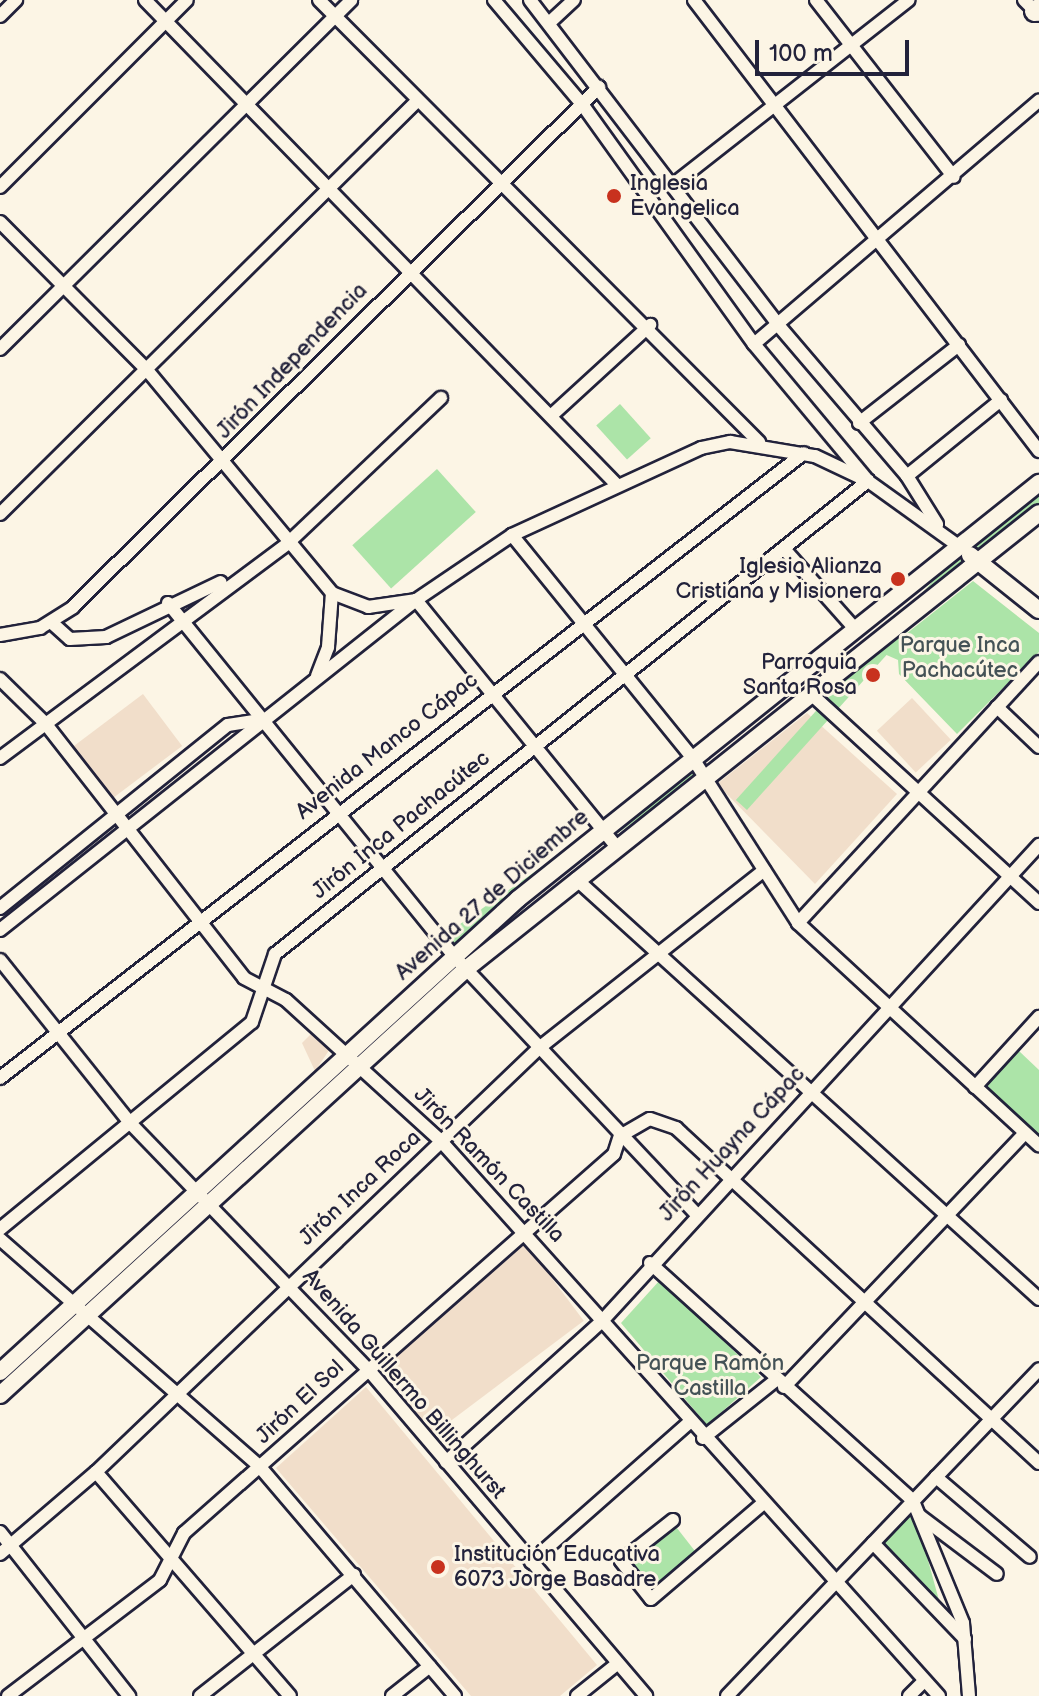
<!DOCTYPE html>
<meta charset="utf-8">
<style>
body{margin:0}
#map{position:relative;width:1039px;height:1696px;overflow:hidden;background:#fcf5e5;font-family:"Balsamiq Sans",sans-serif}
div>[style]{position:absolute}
.built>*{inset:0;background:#f1deca;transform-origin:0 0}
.green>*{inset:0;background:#ace4a8;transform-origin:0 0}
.roads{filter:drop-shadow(2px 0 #22223b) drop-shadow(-2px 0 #22223b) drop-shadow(0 2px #22223b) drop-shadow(0 -2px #22223b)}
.minor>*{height:12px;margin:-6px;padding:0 6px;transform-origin:6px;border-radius:6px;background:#fcf5e5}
.tertiary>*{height:16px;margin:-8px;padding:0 8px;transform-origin:8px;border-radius:8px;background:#fcf5e5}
.primary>*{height:20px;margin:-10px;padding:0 10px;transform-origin:10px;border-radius:10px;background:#fcf5e5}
.dots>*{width:22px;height:22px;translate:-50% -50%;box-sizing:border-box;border:4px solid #fcf5e5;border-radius:50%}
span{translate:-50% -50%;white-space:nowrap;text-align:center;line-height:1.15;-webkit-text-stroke:6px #fcf5e5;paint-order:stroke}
.poi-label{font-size:22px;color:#22223b}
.left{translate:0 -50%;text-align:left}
.right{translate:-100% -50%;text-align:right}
.street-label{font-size:22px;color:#22223b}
.park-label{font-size:22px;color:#445256}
.scale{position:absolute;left:755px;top:40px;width:154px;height:36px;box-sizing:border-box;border:4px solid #22223b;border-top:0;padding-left:10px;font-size:24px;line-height:28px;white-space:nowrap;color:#22223b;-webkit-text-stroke:6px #fcf5e5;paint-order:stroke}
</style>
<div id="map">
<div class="built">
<div style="left:143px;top:694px;width:65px;height:89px;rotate:53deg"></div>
<div style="left:912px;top:698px;width:57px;height:48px;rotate:47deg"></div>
<div style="clip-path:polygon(807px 713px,897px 794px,815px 884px,717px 784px)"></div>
<div style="clip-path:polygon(313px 1032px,330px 1049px,315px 1071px,302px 1043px)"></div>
<div style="left:523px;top:1240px;width:101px;height:190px;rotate:53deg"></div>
<div style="clip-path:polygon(366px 1387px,597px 1665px,560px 1696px,471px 1696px,276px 1468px)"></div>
</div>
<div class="green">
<div style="left:620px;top:404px;width:46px;height:32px;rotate:48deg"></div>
<div style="left:437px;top:469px;width:58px;height:114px;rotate:48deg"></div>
<div style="clip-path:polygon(1039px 488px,1039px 510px,978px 557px,965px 546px)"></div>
<div style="left:960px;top:551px;width:15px;height:335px;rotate:42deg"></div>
<div style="clip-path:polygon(973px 581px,1039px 633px,1039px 652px,957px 734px,899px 674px,898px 660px,882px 653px)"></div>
<div style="left:690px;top:763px;width:16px;height:301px;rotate:55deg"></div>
<div style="clip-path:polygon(1019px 1051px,1039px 1070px,1039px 1135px,986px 1085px)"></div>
<div style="clip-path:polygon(660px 1280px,761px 1377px,707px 1425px,621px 1323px)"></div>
<div style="clip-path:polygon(908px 1514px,917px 1520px,940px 1604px,880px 1544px)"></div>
<div style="left:673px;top:1523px;width:41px;height:60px;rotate:52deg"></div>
</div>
<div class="roads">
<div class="minor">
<div style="left:145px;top:0;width:677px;rotate:45.78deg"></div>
<div style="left:319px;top:0;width:624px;rotate:45.13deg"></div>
<div style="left:494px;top:0;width:136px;rotate:49.8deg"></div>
<div style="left:582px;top:104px;width:295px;rotate:54.4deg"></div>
<div style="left:754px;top:344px;width:178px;rotate:50.2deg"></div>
<div style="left:868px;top:481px;width:113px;rotate:35.7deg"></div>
<div style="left:530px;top:0;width:410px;rotate:52.6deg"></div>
<div style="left:779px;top:326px;width:197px;rotate:49.5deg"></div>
<div style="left:907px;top:476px;width:57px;rotate:58deg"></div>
<div style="left:694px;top:0;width:568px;rotate:52.59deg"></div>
<div style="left:816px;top:0;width:224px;rotate:52.1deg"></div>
<div style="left:1024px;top:0;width:21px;rotate:45deg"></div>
<div style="left:0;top:16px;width:23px;rotate:-45deg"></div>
<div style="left:549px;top:23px;width:34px;rotate:-43deg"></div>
<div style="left:674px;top:184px;width:298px;rotate:-38.1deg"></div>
<div style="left:0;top:187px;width:264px;rotate:-45deg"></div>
<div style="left:0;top:222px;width:209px;rotate:45.2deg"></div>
<div style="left:147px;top:370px;width:290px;rotate:50.3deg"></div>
<div style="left:332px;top:593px;width:39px;rotate:21deg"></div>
<div style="left:368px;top:607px;width:49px;rotate:-8.3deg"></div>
<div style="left:416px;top:600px;width:317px;rotate:50.9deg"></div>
<div style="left:754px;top:344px;width:375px;rotate:-40.5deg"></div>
<div style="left:0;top:349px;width:495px;rotate:-44.8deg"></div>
<div style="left:553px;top:414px;width:132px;rotate:-42.5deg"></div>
<div style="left:859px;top:423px;width:127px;rotate:-38deg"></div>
<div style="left:907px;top:476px;width:121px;rotate:-39deg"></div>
<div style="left:0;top:514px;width:588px;rotate:-44.72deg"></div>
<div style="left:512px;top:535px;width:286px;rotate:51deg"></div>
<div style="left:692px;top:757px;width:197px;rotate:57.4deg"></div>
<div style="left:798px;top:923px;width:328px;rotate:42.7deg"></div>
<div style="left:785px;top:550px;width:107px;rotate:48.4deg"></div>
<div style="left:168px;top:603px;width:453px;rotate:51deg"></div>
<div style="left:453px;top:955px;width:354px;rotate:46.8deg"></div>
<div style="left:51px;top:622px;width:25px;rotate:42deg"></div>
<div style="left:70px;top:639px;width:36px;rotate:-3deg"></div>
<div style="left:106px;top:637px;width:127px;rotate:-25.6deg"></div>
<div style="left:0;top:635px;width:41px;rotate:-9.9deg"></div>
<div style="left:40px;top:628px;width:39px;rotate:-32deg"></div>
<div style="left:73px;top:607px;width:740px;rotate:-44.67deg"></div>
<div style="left:317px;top:676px;width:31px;rotate:-69deg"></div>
<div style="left:328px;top:647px;width:54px;rotate:-85.8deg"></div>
<div style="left:0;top:679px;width:63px;rotate:44.4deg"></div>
<div style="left:45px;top:723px;width:323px;rotate:52deg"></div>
<div style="left:244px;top:978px;width:47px;rotate:27.6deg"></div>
<div style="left:286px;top:1000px;width:208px;rotate:42.3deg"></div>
<div style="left:440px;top:1140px;width:747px;rotate:48.09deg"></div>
<div style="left:810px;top:693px;width:311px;rotate:42.5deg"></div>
<div style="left:997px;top:707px;width:58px;rotate:43.6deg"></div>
<div style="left:0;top:758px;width:359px;rotate:-36.7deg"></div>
<div style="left:288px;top:543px;width:211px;rotate:-43.5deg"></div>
<div style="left:576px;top:879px;width:625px;rotate:42.21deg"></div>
<div style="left:0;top:908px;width:292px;rotate:-38.8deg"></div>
<div style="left:228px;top:725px;width:33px;rotate:-9deg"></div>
<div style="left:798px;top:923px;width:355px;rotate:-47.3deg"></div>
<div style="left:0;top:930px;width:531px;rotate:-38.42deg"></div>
<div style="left:416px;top:600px;width:116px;rotate:-34.1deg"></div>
<div style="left:512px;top:535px;width:208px;rotate:-24.7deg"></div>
<div style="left:701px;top:448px;width:30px;rotate:-12deg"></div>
<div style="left:730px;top:442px;width:86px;rotate:9.4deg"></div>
<div style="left:815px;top:456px;width:59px;rotate:25.3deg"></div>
<div style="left:0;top:960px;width:210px;rotate:51.4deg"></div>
<div style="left:131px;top:1124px;width:339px;rotate:46deg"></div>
<div style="left:367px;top:1368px;width:431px;rotate:49.6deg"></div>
<div style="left:0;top:1078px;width:1018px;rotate:-37.86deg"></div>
<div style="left:975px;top:1087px;width:95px;rotate:-47.6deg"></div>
<div style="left:620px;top:1136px;width:34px;rotate:-30deg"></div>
<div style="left:650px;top:1119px;width:28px;rotate:19deg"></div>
<div style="left:676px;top:1128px;width:494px;rotate:42.7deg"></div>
<div style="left:0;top:1229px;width:326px;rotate:-39.4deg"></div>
<div style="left:252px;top:1022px;width:72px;rotate:-71.3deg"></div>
<div style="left:275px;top:954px;width:759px;rotate:-38.58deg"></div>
<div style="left:0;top:1239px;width:346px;rotate:41.2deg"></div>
<div style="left:260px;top:1467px;width:301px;rotate:49.6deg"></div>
<div style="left:650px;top:1263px;width:355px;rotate:42.1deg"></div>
<div style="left:913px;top:1501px;width:132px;rotate:67.7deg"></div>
<div style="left:963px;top:1623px;width:73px;rotate:85.3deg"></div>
<div style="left:784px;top:1387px;width:350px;rotate:-46.5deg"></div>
<div style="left:703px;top:1438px;width:93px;rotate:-38.5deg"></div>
<div style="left:446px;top:1462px;width:212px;rotate:-42.1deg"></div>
<div style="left:603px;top:1320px;width:645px;rotate:-47.45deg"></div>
<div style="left:96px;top:1472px;width:296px;rotate:49.1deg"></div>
<div style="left:936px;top:1477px;width:123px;rotate:40.4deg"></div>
<div style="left:920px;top:1516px;width:96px;rotate:37deg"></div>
<div style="left:673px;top:1520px;width:66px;rotate:141.7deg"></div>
<div style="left:621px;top:1561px;width:48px;rotate:51.7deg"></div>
<div style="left:651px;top:1599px;width:145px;rotate:-40.5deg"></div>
<div style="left:0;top:1532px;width:209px;rotate:51.8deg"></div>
<div style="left:873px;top:1543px;width:133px;rotate:46.2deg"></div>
<div style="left:0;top:1554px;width:126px;rotate:-40.5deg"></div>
<div style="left:96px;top:1472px;width:613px;rotate:-43.74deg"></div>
<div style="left:539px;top:1048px;width:287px;rotate:-38.3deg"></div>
<div style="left:531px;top:1562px;width:212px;rotate:-41.4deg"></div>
<div style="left:8px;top:1696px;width:191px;rotate:-37.3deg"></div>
<div style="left:160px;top:1580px;width:53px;rotate:-62.9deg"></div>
<div style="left:184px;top:1533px;width:573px;rotate:-41.39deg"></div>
<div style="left:614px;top:1154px;width:19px;rotate:-72deg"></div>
<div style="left:200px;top:1696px;width:196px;rotate:-38.2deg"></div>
<div style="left:392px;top:1696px;width:48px;rotate:-38.3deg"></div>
<div style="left:577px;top:1696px;width:51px;rotate:-38.7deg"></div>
<div style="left:727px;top:1696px;width:452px;rotate:-46.3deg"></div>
<div style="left:909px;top:1696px;width:21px;rotate:-45deg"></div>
</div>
<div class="tertiary">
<div style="left:970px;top:555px;width:88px;rotate:38.6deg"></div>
<div style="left:0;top:1372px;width:701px;rotate:-42.4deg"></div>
<div style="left:518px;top:899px;width:667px;rotate:-38.61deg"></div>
<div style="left:0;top:1395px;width:631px;rotate:-42.43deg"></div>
<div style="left:466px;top:969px;width:732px;rotate:-38.51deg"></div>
</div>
<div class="primary">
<div style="left:1035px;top:11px;width:4px;rotate:-27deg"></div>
</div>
</div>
<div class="dots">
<div style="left:614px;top:196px;background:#c8321e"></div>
<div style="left:898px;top:579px;background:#c8321e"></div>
<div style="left:873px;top:675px;background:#c8321e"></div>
<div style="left:438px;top:1567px;background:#c8321e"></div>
</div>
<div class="poi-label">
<span class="left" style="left:630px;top:196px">Inglesia<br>Evangelica</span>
<span class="right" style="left:882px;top:579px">Iglesia Alianza<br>Cristiana y Misionera</span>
<span class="right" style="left:857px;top:675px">Parroquia<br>Santa Rosa</span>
<span class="left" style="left:454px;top:1567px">Institución Educativa<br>6073 Jorge Basadre</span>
</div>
<div class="street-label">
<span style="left:292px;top:361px;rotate:-46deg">Jirón Independencia</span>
<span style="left:387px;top:746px;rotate:-38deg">Avenida Manco Cápac</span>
<span style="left:401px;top:825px;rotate:-39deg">Jirón Inca Pachacútec</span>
<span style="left:492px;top:895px;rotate:-41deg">Avenida 27 de Diciembre</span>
<span style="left:732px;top:1144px;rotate:-47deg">Jirón Huayna Cápac</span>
<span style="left:489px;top:1165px;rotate:46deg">Jirón Ramón Castilla</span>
<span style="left:360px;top:1188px;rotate:-43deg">Jirón Inca Roca</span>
<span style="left:404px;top:1384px;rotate:49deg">Avenida Guillermo Billinghurst</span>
<span style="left:300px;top:1402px;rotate:-43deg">Jirón El Sol</span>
</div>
<div class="park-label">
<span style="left:960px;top:658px">Parque Inca<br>Pachacútec</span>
<span style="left:710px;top:1376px">Parque Ramón<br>Castilla</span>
</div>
<div class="scale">100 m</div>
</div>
